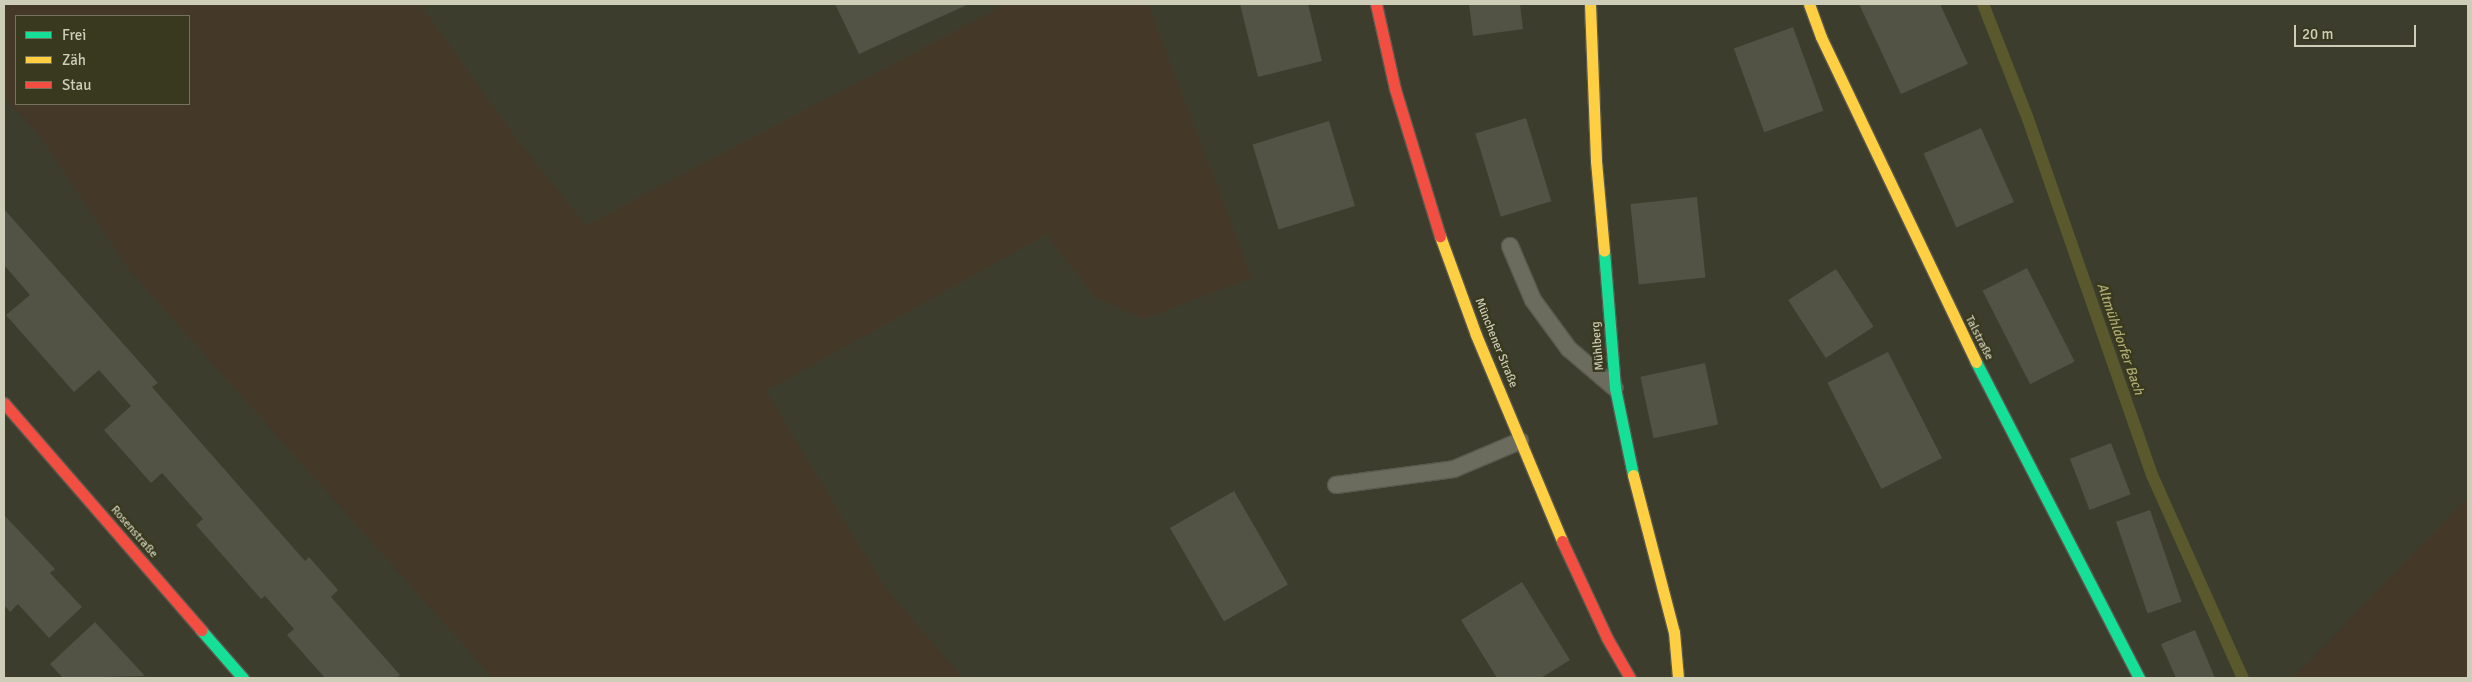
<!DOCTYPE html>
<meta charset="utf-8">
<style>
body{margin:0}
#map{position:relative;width:2472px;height:682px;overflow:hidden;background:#3d3d2d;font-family:Signika,sans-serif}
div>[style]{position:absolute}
.green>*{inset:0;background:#443829}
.stream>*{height:12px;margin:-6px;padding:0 6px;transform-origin:6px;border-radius:6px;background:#5a592d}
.building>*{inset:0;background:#525245;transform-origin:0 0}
.roads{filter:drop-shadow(1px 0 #59594d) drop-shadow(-1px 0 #59594d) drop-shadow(0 1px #59594d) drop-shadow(0 -1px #59594d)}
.lane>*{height:16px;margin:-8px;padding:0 8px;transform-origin:8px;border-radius:8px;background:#6b6b5e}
.fast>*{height:11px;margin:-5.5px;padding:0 5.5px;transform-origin:5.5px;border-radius:5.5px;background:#16e098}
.slow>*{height:11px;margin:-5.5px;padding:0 5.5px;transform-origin:5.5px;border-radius:5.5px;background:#ffcf43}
.jam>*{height:11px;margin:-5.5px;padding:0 5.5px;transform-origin:5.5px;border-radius:5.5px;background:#f24e42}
span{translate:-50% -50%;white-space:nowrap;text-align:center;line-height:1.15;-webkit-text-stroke:5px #39391f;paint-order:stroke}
.street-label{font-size:12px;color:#cdcdb8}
.water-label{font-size:14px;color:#adab70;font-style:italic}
.frame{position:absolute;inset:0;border:5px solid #cdcdb8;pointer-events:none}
.legend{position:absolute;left:15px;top:15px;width:175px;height:90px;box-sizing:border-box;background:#39391f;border:1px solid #74745c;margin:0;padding:6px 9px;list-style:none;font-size:15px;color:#cdcdb8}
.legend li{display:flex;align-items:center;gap:10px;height:25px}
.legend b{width:25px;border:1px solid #74745c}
.scale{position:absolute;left:2294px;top:25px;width:122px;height:22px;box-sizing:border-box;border:2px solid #cdcdb8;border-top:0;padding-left:6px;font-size:15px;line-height:18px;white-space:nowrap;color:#cdcdb8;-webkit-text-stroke:4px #39391f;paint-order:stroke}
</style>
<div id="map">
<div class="green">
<div style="clip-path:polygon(evenodd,4px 4px,420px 4px,518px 141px,586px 225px,1006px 4px,1148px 4px,1252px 278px,1144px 319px,1096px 298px,1046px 235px,766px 391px,884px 586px,963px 678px,493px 678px,130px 271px,38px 133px,4px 98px,4px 4px,16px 16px,189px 16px,189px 104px,16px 104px,16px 16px)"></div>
<div style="clip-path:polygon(2468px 497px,2468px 678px,2293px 678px)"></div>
</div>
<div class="stream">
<div style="left:1983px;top:4px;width:123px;rotate:68.6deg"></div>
<div style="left:2028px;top:119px;width:377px;rotate:70.8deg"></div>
<div style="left:2152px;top:475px;width:222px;rotate:65.9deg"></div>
</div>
<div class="building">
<div style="clip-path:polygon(835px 4px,969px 4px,859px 54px)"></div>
<div style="clip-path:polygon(1240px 4px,1308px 4px,1322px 61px,1258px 77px)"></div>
<div style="clip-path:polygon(1469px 4px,1520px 4px,1523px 29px,1473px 36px)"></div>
<div style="clip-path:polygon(1859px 4px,1940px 4px,1968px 64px,1901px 94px)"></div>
<div style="left:1793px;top:27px;width:89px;height:63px;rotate:70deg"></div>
<div style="left:1526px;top:118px;width:87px;height:53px;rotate:73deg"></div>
<div style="left:1329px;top:121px;width:89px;height:80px;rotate:73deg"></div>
<div style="left:1981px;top:128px;width:81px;height:63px;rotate:66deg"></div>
<div style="left:1697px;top:197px;width:81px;height:67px;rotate:84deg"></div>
<div style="clip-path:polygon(4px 209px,158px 383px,152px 387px,305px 561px,309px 557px,338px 590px,331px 597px,400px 675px,396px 678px,325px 678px,287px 635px,294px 629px,265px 596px,261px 599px,196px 525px,203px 519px,162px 473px,151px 483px,104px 430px,131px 406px,99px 370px,74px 392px,6px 315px,30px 295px,4px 265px)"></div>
<div style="left:2027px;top:268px;width:105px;height:50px;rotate:63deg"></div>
<div style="left:1836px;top:269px;width:69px;height:57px;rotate:57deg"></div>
<div style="left:1888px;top:352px;width:119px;height:68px;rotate:63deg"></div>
<div style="left:1705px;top:363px;width:63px;height:66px;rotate:78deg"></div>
<div style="left:2111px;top:443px;width:55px;height:44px;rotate:69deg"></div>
<div style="left:1234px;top:491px;width:108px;height:74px;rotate:60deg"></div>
<div style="left:2150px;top:510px;width:97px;height:36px;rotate:71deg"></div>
<div style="clip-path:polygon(4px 515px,55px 569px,50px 573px,82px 607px,49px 638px,18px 604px,10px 612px,4px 605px)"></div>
<div style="clip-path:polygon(1522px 582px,1570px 660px,1541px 678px,1497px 678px,1461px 620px)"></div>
<div style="clip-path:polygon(95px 622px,145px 676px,63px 678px,50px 664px)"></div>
<div style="clip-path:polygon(2195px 630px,2215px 678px,2176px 678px,2161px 644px)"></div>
</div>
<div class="roads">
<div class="lane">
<div style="left:1510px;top:246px;width:59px;rotate:66.9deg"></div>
<div style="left:1533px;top:300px;width:61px;rotate:53.7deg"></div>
<div style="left:1569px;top:349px;width:60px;rotate:40.3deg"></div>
<div style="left:1336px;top:485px;width:119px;rotate:-7.7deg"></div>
<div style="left:1454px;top:469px;width:72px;rotate:-23deg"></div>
</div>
<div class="fast">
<div style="left:1604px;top:251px;width:137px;rotate:85.4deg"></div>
<div style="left:1615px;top:388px;width:89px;rotate:78.3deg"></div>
<div style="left:1976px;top:362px;width:356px;rotate:62.7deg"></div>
<div style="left:201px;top:630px;width:64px;rotate:48.8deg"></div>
</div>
<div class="slow">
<div style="left:1590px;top:4px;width:157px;rotate:87.8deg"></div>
<div style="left:1596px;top:161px;width:90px;rotate:84.9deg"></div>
<div style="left:1809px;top:4px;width:35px;rotate:70deg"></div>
<div style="left:1821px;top:37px;width:360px;rotate:64.5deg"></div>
<div style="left:1440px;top:236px;width:105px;rotate:70deg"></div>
<div style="left:1476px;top:335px;width:223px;rotate:67.3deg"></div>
<div style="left:1633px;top:475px;width:162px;rotate:75.4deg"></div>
<div style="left:1674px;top:632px;width:46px;rotate:85deg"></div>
</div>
<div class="jam">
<div style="left:1376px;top:4px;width:87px;rotate:77.4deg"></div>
<div style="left:1395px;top:89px;width:154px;rotate:73deg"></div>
<div style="left:4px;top:403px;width:301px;rotate:49deg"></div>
<div style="left:1562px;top:541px;width:107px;rotate:65.1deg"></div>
<div style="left:1607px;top:638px;width:46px;rotate:60.1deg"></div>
</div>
</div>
<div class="street-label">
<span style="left:1979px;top:338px;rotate:63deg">Talstraße</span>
<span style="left:1496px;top:343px;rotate:68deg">Münchener Straße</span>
<span style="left:1598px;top:346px;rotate:-95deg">Mühlberg</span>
<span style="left:134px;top:532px;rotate:49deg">Rosenstraße</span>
</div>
<div class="water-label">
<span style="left:2120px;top:339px;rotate:71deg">Altmühldorfer Bach</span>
</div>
<div class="frame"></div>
<ul class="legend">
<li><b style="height:6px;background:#16e098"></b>Frei</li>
<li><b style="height:6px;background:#ffcf43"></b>Zäh</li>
<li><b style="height:6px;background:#f24e42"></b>Stau</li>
</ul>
<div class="scale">20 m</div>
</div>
